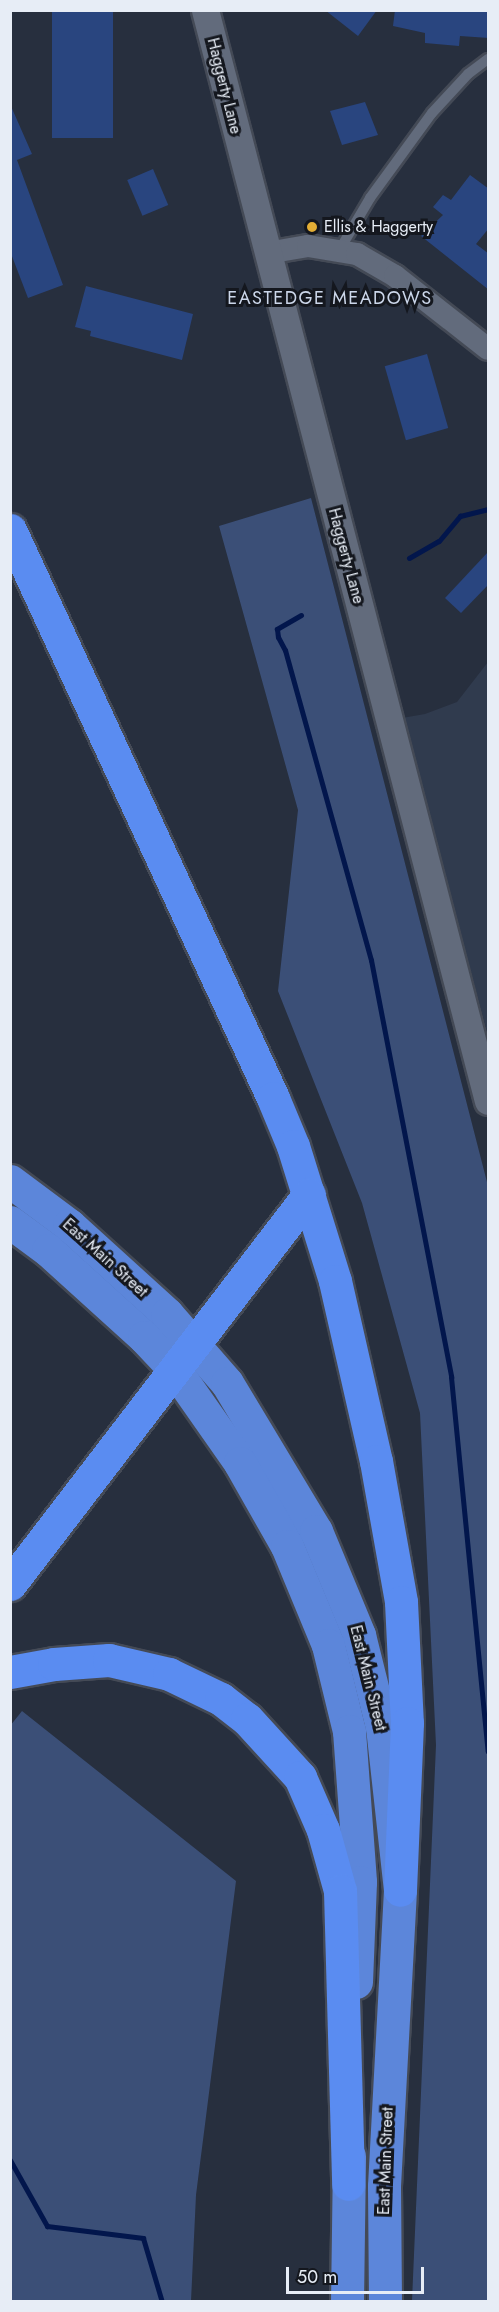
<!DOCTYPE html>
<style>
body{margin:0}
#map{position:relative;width:499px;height:2312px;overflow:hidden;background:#272f3e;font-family:Jost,sans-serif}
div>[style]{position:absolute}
.built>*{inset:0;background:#303b4e}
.green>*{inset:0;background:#3b4f77}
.stream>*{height:5px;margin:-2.5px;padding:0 2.5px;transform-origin:2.5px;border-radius:2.5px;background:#02164c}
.building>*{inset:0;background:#29457f;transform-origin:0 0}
.roads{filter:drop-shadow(2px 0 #444a56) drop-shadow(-2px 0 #444a56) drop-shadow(0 2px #444a56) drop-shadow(0 -2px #444a56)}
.service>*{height:10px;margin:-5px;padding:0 5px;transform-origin:5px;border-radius:5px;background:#626b7c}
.minor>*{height:22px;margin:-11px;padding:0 11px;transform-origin:11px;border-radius:11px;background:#626b7c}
.tertiary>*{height:27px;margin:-13.5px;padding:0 13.5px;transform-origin:13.5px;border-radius:13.5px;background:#626b7c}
.trunk>*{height:33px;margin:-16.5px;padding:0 16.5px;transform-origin:16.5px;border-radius:16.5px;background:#5c86da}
.motorway>*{height:33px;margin:-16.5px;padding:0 16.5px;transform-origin:16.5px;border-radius:16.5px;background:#5a8cf1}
.dots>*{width:16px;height:16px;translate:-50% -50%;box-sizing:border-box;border:3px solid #14171e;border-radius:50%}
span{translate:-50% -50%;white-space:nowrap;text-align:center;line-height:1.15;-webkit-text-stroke:6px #14171e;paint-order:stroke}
.street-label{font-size:16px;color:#e7edf6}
.poi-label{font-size:16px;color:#e7edf6}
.left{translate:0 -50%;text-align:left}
.neighbourhood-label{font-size:18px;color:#ccd7ea;letter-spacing:1.5px}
.frame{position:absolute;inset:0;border:12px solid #e7edf6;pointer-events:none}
.scale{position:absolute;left:286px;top:2267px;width:138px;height:27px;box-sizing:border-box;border:3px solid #e7edf6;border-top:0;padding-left:8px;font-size:18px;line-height:21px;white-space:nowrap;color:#e7edf6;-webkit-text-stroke:4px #14171e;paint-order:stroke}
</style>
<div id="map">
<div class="built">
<div style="clip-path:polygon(488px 662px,488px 1035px,402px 718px,425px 714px,457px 702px)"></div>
</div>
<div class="green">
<div style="clip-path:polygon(311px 498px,488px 1186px,488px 2301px,412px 2301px,436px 1745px,420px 1413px,362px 1203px,278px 991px,298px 810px,219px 526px)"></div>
<div style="clip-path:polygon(22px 1711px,236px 1881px,196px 2195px,191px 2301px,11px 2301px,10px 1726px)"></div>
</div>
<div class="stream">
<div style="left:409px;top:558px;width:34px;rotate:-30deg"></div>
<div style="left:439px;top:541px;width:33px;rotate:-50deg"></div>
<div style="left:460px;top:516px;width:29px;rotate:-14deg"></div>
<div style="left:301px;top:615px;width:28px;rotate:150deg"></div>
<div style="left:277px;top:629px;width:8px;rotate:83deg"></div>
<div style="left:278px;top:637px;width:15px;rotate:62deg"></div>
<div style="left:285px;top:650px;width:322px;rotate:74.5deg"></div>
<div style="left:371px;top:960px;width:425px;rotate:79.1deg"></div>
<div style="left:451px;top:1377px;width:376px;rotate:84.4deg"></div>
<div style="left:10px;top:2160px;width:76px;rotate:60.7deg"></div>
<div style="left:47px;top:2226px;width:97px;rotate:7.1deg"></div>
<div style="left:143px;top:2238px;width:67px;rotate:73.5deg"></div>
</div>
<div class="building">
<div style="left:52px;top:10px;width:61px;height:128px"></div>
<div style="clip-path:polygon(325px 10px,377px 10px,358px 36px)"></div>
<div style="clip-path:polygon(395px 10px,489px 10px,489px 38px,460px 36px,459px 46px,425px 43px,425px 33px,393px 26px)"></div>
<div style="clip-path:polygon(365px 102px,378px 135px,342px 145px,330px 111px)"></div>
<div style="clip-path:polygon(10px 104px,32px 154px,17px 160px,63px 285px,28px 298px,10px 251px)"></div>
<div style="left:153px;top:169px;width:39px;height:28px;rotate:67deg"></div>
<div style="clip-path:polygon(470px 175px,489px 189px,489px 228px,476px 244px,489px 254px,489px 290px,421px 236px,443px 215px,433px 207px,443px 195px,451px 200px)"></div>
<div style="clip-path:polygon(86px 286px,193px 314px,182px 360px,90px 336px,91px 331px,75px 327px)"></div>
<div style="left:427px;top:354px;width:77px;height:44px;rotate:74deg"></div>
<div style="clip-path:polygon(489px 551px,489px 584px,461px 613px,445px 598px)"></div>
</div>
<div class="roads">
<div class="service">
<div style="left:340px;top:249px;width:59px;rotate:-59.5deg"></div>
<div style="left:370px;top:198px;width:105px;rotate:-53.9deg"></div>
<div style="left:432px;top:113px;width:53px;rotate:-47.3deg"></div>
<div style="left:468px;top:74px;width:25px;rotate:-37deg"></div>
</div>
<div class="minor">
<div style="left:267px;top:253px;width:42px;rotate:-9.7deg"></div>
<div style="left:308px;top:246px;width:50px;rotate:9.3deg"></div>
<div style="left:357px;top:254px;width:44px;rotate:30.1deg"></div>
<div style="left:395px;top:276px;width:118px;rotate:38.1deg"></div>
</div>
<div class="tertiary">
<div style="left:205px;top:10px;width:1127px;rotate:75.46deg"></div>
</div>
<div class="trunk">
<div style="left:10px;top:1181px;width:74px;rotate:36.7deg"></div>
<div style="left:69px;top:1225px;width:132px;rotate:42.2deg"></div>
<div style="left:167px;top:1314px;width:91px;rotate:49deg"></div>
<div style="left:227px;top:1383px;width:173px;rotate:59deg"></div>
<div style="left:316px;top:1531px;width:113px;rotate:67.5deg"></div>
<div style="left:359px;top:1635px;width:95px;rotate:76deg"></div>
<div style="left:382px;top:1727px;width:164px;rotate:83.7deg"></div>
<div style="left:400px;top:1890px;width:297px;rotate:93.1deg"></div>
<div style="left:384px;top:2187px;width:115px;rotate:89.5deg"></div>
<div style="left:10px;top:1222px;width:47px;rotate:36.4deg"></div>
<div style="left:48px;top:1250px;width:130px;rotate:42.2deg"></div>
<div style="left:144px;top:1337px;width:45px;rotate:46.8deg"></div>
<div style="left:175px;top:1370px;width:113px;rotate:55deg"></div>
<div style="left:240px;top:1463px;width:95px;rotate:60.5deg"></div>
<div style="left:287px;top:1546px;width:107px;rotate:67.5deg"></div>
<div style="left:328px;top:1645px;width:89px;rotate:76.3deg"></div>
<div style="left:349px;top:1731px;width:151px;rotate:85.8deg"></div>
<div style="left:360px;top:1882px;width:100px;rotate:92.3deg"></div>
<div style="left:347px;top:2302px;width:146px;rotate:-89.2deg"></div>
</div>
<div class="motorway">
<div style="left:10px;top:530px;width:626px;rotate:65.15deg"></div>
<div style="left:273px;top:1098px;width:52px;rotate:67.4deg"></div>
<div style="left:293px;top:1146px;width:141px;rotate:72.7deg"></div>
<div style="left:335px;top:1281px;width:185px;rotate:77.2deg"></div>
<div style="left:376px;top:1461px;width:143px;rotate:79.9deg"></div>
<div style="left:401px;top:1602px;width:121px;rotate:87.2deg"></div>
<div style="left:407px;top:1723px;width:167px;rotate:92.4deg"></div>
<div style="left:10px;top:1584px;width:491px;rotate:-52.5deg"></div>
<div style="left:10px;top:1672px;width:45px;rotate:-10.3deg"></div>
<div style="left:54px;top:1664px;width:55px;rotate:-4.2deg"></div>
<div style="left:109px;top:1660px;width:62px;rotate:13.1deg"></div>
<div style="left:169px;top:1674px;width:58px;rotate:25.7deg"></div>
<div style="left:221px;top:1699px;width:33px;rotate:38deg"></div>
<div style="left:247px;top:1719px;width:79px;rotate:47.6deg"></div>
<div style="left:300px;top:1777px;width:58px;rotate:66.5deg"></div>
<div style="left:323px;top:1830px;width:63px;rotate:74.4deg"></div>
<div style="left:340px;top:1891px;width:293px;rotate:88.4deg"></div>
</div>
</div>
<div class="dots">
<div style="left:312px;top:227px;background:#e4ae35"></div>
</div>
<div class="street-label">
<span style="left:224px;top:86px;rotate:76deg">Haggerty Lane</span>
<span style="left:346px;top:556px;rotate:75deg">Haggerty Lane</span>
<span style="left:105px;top:1258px;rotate:42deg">East Main Street</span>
<span style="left:368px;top:1678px;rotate:76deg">East Main Street</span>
<span style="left:386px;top:2161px;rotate:-88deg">East Main Street</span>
</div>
<div class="poi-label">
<span class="left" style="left:324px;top:227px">Ellis &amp; Haggerty</span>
</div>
<div class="neighbourhood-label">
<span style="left:330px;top:298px">EASTEDGE MEADOWS</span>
</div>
<div class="frame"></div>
<div class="scale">50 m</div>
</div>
